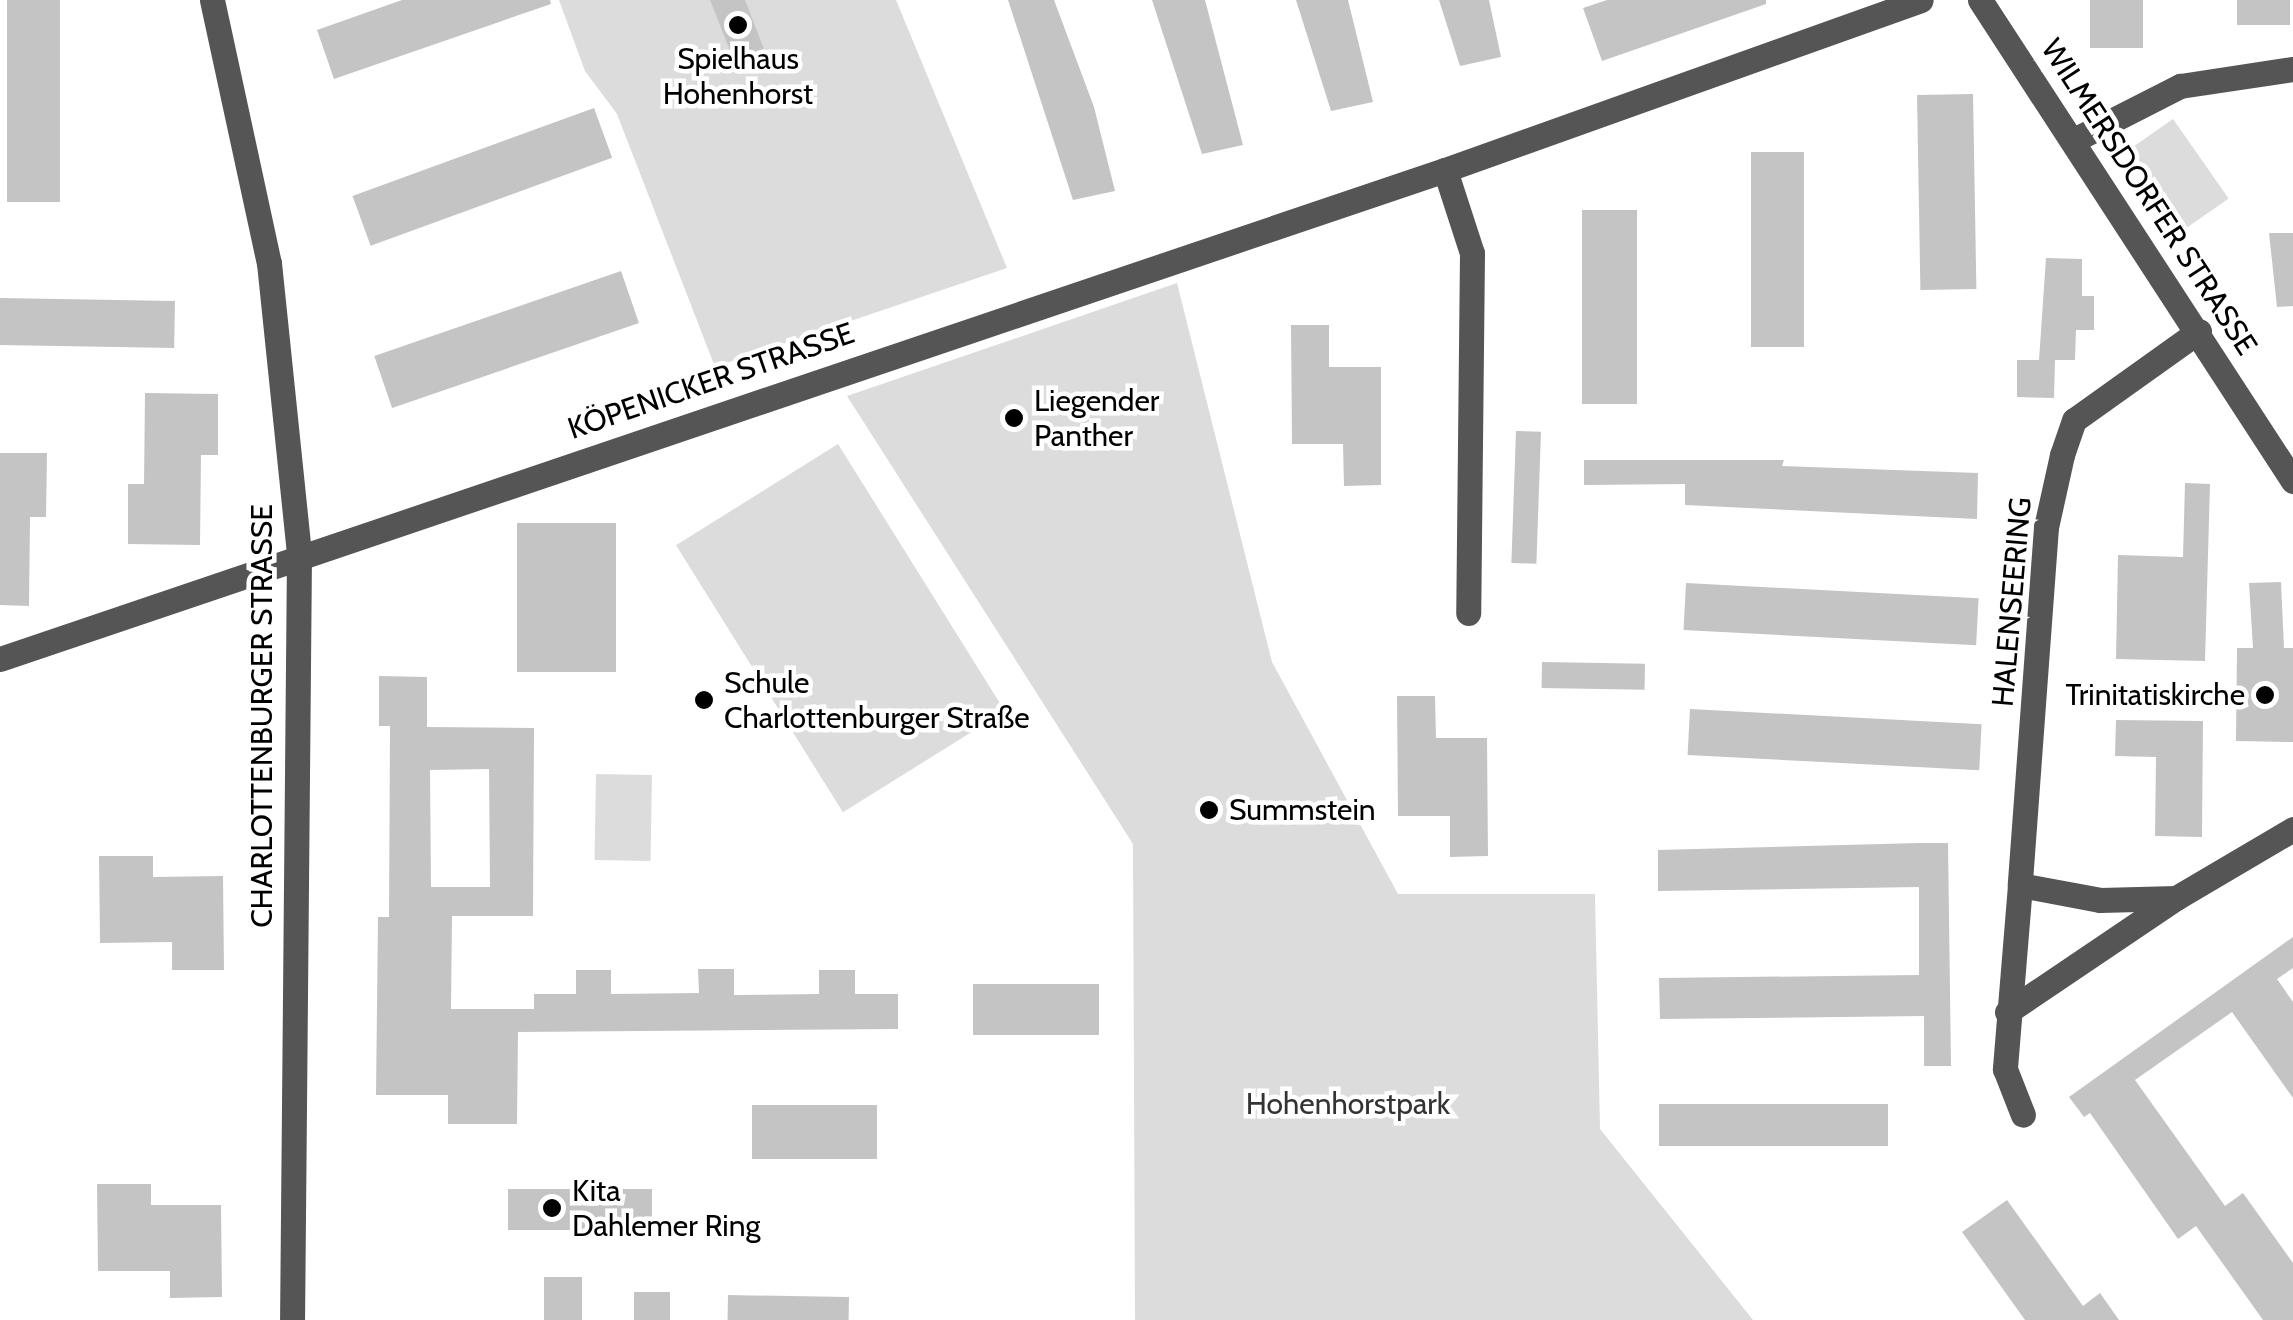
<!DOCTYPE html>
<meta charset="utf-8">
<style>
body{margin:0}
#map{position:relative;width:2293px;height:1320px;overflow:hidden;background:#fff;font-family:Cabin,sans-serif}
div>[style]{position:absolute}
.green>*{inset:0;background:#dcdcdc;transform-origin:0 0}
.building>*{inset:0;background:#c4c4c4;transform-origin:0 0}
.minor>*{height:25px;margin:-12.5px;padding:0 12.5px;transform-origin:12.5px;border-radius:12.5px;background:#555}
.dots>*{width:28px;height:28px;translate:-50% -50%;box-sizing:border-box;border:5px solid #fff;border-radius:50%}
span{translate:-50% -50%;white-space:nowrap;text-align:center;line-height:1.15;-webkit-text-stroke:9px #fff;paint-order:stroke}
.poi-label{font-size:30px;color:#000}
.left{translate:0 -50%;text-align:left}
.right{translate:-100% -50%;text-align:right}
.street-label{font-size:30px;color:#000}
.park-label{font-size:30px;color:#333}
</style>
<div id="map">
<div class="green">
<div style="clip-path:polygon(559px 0,896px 0,1007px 268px,715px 367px,617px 114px,585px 71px)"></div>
<div style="left:2173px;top:119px;width:97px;height:52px;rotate:55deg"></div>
<div style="clip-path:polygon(1177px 283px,1272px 662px,1398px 894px,1595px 894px,1600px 1129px,1753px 1320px,1135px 1320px,1133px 844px,847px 396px)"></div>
<div style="left:838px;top:444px;width:315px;height:191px;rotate:58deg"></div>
<div style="left:596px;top:774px;width:56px;height:86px;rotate:1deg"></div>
</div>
<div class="building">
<div style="left:7px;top:0;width:53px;height:202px"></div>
<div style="clip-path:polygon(402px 0,550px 0,551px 4px,334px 79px,317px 30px)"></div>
<div style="clip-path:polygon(710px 0,745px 0,764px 49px,734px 61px)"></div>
<div style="clip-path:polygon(1008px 0,1054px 0,1094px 107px,1115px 191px,1073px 200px)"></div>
<div style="clip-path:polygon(1152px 0,1205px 0,1243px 145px,1202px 154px)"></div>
<div style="clip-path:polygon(1296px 0,1348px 0,1373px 102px,1331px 111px)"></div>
<div style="clip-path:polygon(1439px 0,1489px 0,1501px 57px,1460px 66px)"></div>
<div style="clip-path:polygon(1607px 0,1766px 0,1766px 4px,1602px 61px,1583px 8px)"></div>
<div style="left:2090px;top:0;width:53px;height:48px"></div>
<div style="left:2237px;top:0;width:53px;height:25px"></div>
<div style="left:1973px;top:94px;width:195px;height:56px;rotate:89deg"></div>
<div style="left:594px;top:108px;width:53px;height:257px;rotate:70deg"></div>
<div style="left:1804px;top:152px;width:195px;height:53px;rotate:90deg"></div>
<div style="left:1582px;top:210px;width:55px;height:194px"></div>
<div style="clip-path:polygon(2269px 233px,2293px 233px,2293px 306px,2277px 307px)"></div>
<div style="clip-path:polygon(2046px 258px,2082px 259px,2082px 296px,2094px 296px,2094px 330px,2076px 330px,2075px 360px,2055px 360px,2054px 398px,2017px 397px,2017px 360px,2039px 360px)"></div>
<div style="left:621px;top:271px;width:55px;height:261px;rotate:71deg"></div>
<div style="left:0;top:298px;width:175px;height:47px;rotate:1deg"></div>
<div style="clip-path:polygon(1291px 325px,1329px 325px,1329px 367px,1381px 367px,1381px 485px,1344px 486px,1343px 444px,1292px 444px)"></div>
<div style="clip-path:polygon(145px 393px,218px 394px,218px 455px,201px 455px,200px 545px,128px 544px,128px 484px,144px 484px)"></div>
<div style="left:1516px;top:431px;width:25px;height:132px;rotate:2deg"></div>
<div style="clip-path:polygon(0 453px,47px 453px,46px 517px,30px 517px,29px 606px,0 605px)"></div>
<div style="clip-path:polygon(1584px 460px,1784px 460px,1782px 466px,1978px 473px,1977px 519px,1685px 505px,1685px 484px,1584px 485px)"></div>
<div style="clip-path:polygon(2185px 483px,2210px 484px,2205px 661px,2116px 659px,2118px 555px,2183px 557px)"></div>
<div style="left:616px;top:523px;width:149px;height:99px;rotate:90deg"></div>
<div style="clip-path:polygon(2281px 582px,2284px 648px,2293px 648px,2293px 742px,2236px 741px,2237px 648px,2253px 648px,2249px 583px)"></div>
<div style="left:1686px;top:583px;width:293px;height:47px;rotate:3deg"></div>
<div style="left:1542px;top:662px;width:103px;height:26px;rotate:1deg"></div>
<div style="clip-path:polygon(evenodd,379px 676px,427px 677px,427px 727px,534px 728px,533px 916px,452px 916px,451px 1009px,534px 1009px,534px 994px,576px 994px,576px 970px,611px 970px,611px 994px,699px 993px,698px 969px,734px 969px,734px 995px,819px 994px,819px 970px,855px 970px,855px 994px,898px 994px,898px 1029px,518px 1032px,517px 1124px,448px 1124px,448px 1095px,376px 1095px,378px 917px,389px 917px,390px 726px,379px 726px,379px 676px,489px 769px,490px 887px,431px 887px,430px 770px,489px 769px)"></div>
<div style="clip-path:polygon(1397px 696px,1435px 696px,1436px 738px,1487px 738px,1488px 856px,1450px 857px,1450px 816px,1398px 816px)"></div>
<div style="left:1690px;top:709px;width:292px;height:46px;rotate:3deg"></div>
<div style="clip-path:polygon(2116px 720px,2203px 721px,2202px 837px,2155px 836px,2156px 757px,2115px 756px)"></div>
<div style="clip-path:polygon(1919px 843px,1948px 843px,1951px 1066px,1924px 1066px,1924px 1016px,1660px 1019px,1659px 978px,1919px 975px,1919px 887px,1658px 891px,1658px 850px)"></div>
<div style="clip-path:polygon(99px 856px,153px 856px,153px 877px,223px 876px,224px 970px,172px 970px,172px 942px,100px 943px)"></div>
<div style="clip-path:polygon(2293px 937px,2293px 968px,2277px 979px,2293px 1002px,2293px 1098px,2232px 1012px,2135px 1080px,2225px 1206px,2243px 1193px,2293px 1263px,2293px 1320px,2263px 1320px,2196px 1226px,2178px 1239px,2090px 1113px,2084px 1117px,2069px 1097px)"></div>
<div style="left:1099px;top:984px;width:51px;height:126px;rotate:90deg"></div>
<div style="left:1888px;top:1104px;width:42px;height:229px;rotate:90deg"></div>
<div style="left:877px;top:1105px;width:54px;height:125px;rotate:90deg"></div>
<div style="clip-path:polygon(97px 1184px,151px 1184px,151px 1205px,221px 1205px,222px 1297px,170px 1298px,170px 1271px,98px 1271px)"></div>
<div style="left:508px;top:1189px;width:144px;height:41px"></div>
<div style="clip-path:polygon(2007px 1200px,2083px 1306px,2100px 1293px,2119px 1320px,2025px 1320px,1962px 1232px)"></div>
<div style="left:544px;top:1277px;width:38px;height:43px"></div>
<div style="left:634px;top:1292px;width:36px;height:28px"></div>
<div style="left:728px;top:1295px;width:121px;height:25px;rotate:1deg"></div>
</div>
<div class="minor">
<div style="left:212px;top:0;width:269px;rotate:77.8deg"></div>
<div style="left:269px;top:263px;width:294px;rotate:84.1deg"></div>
<div style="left:299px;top:555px;width:765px;rotate:90.52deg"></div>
<div style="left:1980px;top:0;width:574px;rotate:56.95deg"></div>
<div style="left:2076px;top:139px;width:117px;rotate:-27deg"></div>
<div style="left:2180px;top:86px;width:114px;rotate:-8.6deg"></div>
<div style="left:1445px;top:170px;width:87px;rotate:72deg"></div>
<div style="left:1472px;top:253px;width:360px;rotate:90.6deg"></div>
<div style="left:2199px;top:331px;width:153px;rotate:144.5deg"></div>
<div style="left:2074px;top:420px;width:37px;rotate:109deg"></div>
<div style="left:2062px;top:455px;width:74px;rotate:102.5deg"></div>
<div style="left:2046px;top:527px;width:359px;rotate:94.2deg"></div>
<div style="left:2020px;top:885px;width:81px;rotate:10.6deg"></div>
<div style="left:2100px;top:900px;width:76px;rotate:-1.5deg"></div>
<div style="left:2176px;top:898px;width:136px;rotate:-30.5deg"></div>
<div style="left:0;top:659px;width:1525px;rotate:-18.7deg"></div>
<div style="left:1445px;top:170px;width:505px;rotate:-19.65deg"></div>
<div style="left:2020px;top:885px;width:185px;rotate:94.7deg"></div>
<div style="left:2005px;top:1069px;width:49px;rotate:68.6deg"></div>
<div style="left:2007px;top:1012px;width:204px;rotate:-34deg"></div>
</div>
<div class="dots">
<div style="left:738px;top:25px;background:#000"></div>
<div style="left:1014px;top:418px;background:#000"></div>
<div style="left:2265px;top:695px;background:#000"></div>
<div style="left:704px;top:700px;background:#000"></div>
<div style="left:1209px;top:810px;background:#000"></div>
<div style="left:552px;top:1208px;background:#000"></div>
</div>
<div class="poi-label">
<span style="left:738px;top:76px">Spielhaus<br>Hohenhorst</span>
<span class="left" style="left:1034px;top:418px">Liegender<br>Panther</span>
<span class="left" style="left:724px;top:700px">Schule<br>Charlottenburger Straße</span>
<span class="right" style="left:2245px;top:695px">Trinitatiskirche</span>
<span class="left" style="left:1229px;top:810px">Summstein</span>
<span class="left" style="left:572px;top:1208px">Kita<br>Dahlemer Ring</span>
</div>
<div class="street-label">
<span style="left:2149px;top:197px;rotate:57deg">WILMERSDORFER STRASSE</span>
<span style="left:711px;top:381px;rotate:-19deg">KÖPENICKER STRASSE</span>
<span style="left:2012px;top:602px;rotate:-85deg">HALENSEERING</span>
<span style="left:262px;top:716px;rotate:-90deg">CHARLOTTENBURGER STRASSE</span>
</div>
<div class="park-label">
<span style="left:1348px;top:1104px">Hohenhorstpark</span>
</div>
</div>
